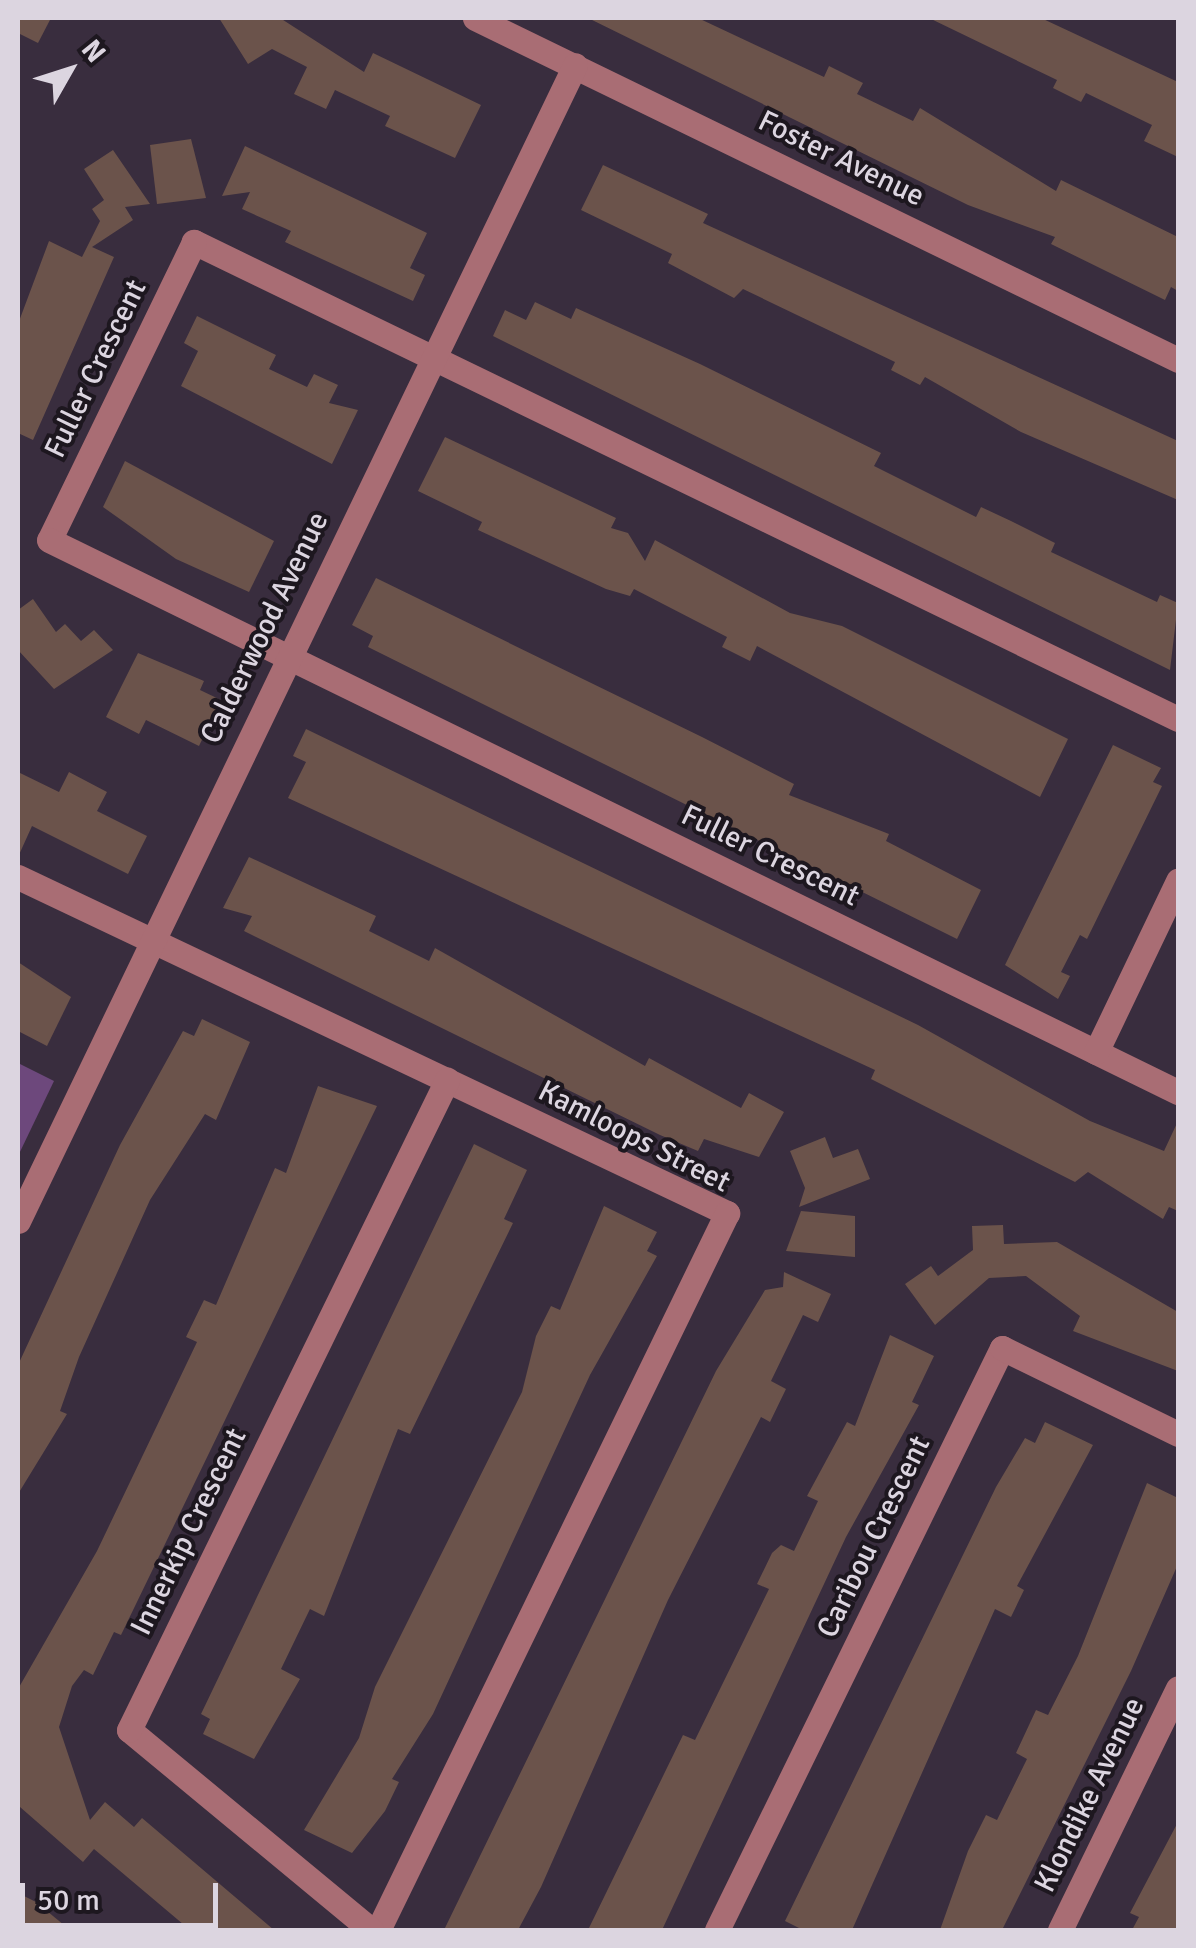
<!DOCTYPE html>
<style>
body{margin:0}
#map{position:relative;width:1196px;height:1948px;overflow:hidden;background:#392d3e;font-family:Signika,sans-serif}
div>[style]{position:absolute}
.green>*{inset:0;background:#6d487c}
.building>*{inset:0;background:#6b534b}
.minor>*{height:25px;margin:-12.5px;padding:0 12.5px;transform-origin:12.5px;border-radius:12.5px;background:#a96d74}
span{translate:-50% -50%;white-space:nowrap;text-align:center;line-height:1.15;-webkit-text-stroke:8px #1d171f;paint-order:stroke}
.street-label{font-size:30px;color:#dcd5e0}
.frame{position:absolute;inset:0;border:20px solid #dcd5e0;pointer-events:none}
.north{position:absolute;left:20px;top:20px;width:100px;height:100px;-webkit-text-stroke:8px #1d171f;paint-order:stroke;rotate:51deg;font-size:28px;font-weight:700;line-height:40px;text-align:center;color:#dcd5e0}
.north::after{content:'';display:block;margin:auto;width:35px;height:45px;background:#dcd5e0;clip-path:polygon(50% 0,100% 100%,50% 72%,0 100%)}
.scale{position:absolute;left:20px;top:1883px;width:198px;height:45px;box-sizing:border-box;border:5px solid #dcd5e0;border-top:0;padding-left:12px;font-size:30px;line-height:35px;white-space:nowrap;color:#dcd5e0;-webkit-text-stroke:8px #1d171f;paint-order:stroke}
</style>
<div id="map">
<div class="green">
<div style="clip-path:polygon(18px 1063px,54px 1081px,18px 1156px)"></div>
</div>
<div class="building">
<div style="clip-path:polygon(18px 18px,51px 18px,38px 43px,18px 33px)"></div>
<div style="clip-path:polygon(219px 18px,280px 18px,364px 72px,373px 53px,481px 105px,455px 158px,385px 126px,390px 116px,335px 90px,326px 109px,294px 94px,307px 67px,272px 49px,248px 64px)"></div>
<div style="clip-path:polygon(588px 18px,698px 18px,824px 77px,829px 66px,863px 83px,857px 94px,913px 121px,920px 108px,1056px 191px,1061px 180px,1178px 237px,1178px 291px,1171px 287px,1165px 300px,1051px 244px,1055px 237px,968px 205px)"></div>
<div style="clip-path:polygon(929px 18px,1041px 18px,1178px 82px,1178px 157px,1144px 141px,1152px 125px,1086px 93px,1081px 102px,1053px 88px,1057px 80px)"></div>
<div style="clip-path:polygon(191px 139px,206px 198px,157px 204px,150px 145px)"></div>
<div style="clip-path:polygon(245px 146px,427px 233px,410px 268px,425px 275px,413px 301px,285px 242px,291px 231px,242px 209px,250px 192px,222px 196px)"></div>
<div style="clip-path:polygon(113px 150px,150px 204px,125px 207px,133px 220px,92px 247px,114px 257px,33px 440px,18px 433px,18px 324px,49px 241px,82px 257px,100px 221px,92px 209px,104px 200px,84px 169px)"></div>
<div style="clip-path:polygon(603px 165px,708px 214px,703px 223px,1178px 441px,1178px 500px,1021px 432px,925px 377px,920px 385px,891px 370px,895px 362px,743px 289px,734px 298px,668px 263px,672px 254px,581px 210px)"></div>
<div style="clip-path:polygon(535px 302px,571px 319px,576px 308px,700px 364px,881px 453px,874px 466px,976px 517px,981px 507px,1011px 521px,1055px 543px,1051px 552px,1157px 602px,1160px 595px,1178px 603px,1170px 670px,493px 336px,505px 310px,526px 320px)"></div>
<div style="clip-path:polygon(197px 316px,276px 355px,269px 369px,307px 387px,314px 374px,338px 385px,329px 403px,358px 410px,332px 464px,181px 386px,198px 351px,184px 343px)"></div>
<div style="clip-path:polygon(445px 437px,616px 518px,611px 528px,628px 533px,645px 561px,655px 540px,790px 613px,842px 626px,1068px 739px,1040px 797px,757px 646px,750px 661px,722px 647px,727px 637px,634px 589px,630px 596px,606px 589px,478px 530px,482px 522px,418px 491px)"></div>
<div style="clip-path:polygon(125px 461px,274px 541px,249px 592px,176px 559px,103px 507px)"></div>
<div style="clip-path:polygon(376px 578px,702px 737px,794px 784px,789px 795px,889px 834px,886px 841px,981px 890px,957px 939px,368px 647px,373px 636px,352px 625px)"></div>
<div style="clip-path:polygon(33px 599px,56px 632px,65px 624px,81px 641px,94px 630px,113px 650px,54px 689px,18px 650px,18px 610px)"></div>
<div style="clip-path:polygon(138px 653px,204px 681px,200px 690px,221px 700px,199px 746px,146px 720px,139px 734px,106px 717px)"></div>
<div style="clip-path:polygon(306px 729px,918px 1025px,1090px 1121px,1164px 1151px,1178px 1121px,1178px 1211px,1169px 1207px,1163px 1219px,1088px 1172px,1075px 1182px,871px 1079px,875px 1070px,288px 798px,306px 762px,293px 756px)"></div>
<div style="clip-path:polygon(1113px 745px,1161px 768px,1153px 782px,1162px 786px,1087px 939px,1080px 935px,1061px 972px,1070px 976px,1058px 999px,1005px 965px)"></div>
<div style="clip-path:polygon(18px 772px,59px 792px,69px 772px,107px 792px,97px 811px,147px 836px,128px 874px,32px 826px,18px 857px)"></div>
<div style="clip-path:polygon(249px 857px,376px 916px,369px 931px,429px 961px,435px 948px,645px 1066px,649px 1058px,741px 1108px,749px 1093px,784px 1112px,759px 1157px,704px 1139px,698px 1151px,660px 1135px,244px 931px,252px 916px,223px 908px)"></div>
<div style="clip-path:polygon(18px 962px,71px 997px,47px 1046px,18px 1031px)"></div>
<div style="clip-path:polygon(202px 1019px,250px 1042px,216px 1120px,205px 1114px,150px 1200px,79px 1357px,60px 1411px,67px 1414px,18px 1494px,18px 1365px,120px 1145px,183px 1031px,194px 1036px)"></div>
<div style="clip-path:polygon(318px 1086px,377px 1106px,121px 1635px,114px 1632px,93px 1675px,84px 1670px,72px 1686px,59px 1727px,90px 1820px,105px 1802px,134px 1827px,142px 1818px,274px 1930px,190px 1930px,94px 1849px,83px 1862px,20px 1807px,18px 1689px,97px 1551px,197px 1342px,186px 1337px,204px 1300px,216px 1305px,275px 1168px,286px 1173px)"></div>
<div style="clip-path:polygon(825px 1137px,833px 1158px,858px 1149px,870px 1179px,799px 1207px,805px 1188px,790px 1151px)"></div>
<div style="clip-path:polygon(474px 1144px,527px 1170px,504px 1219px,513px 1223px,410px 1434px,398px 1429px,324px 1616px,310px 1609px,281px 1669px,300px 1679px,254px 1759px,203px 1734px,210px 1719px,201px 1714px)"></div>
<div style="clip-path:polygon(604px 1206px,657px 1232px,647px 1251px,657px 1256px,590px 1375px,433px 1714px,392px 1779px,399px 1782px,385px 1811px,352px 1853px,304px 1830px,359px 1738px,375px 1687px,522px 1392px,536px 1336px,551px 1306px,560px 1310px)"></div>
<div style="clip-path:polygon(801px 1211px,855px 1216px,855px 1257px,786px 1251px)"></div>
<div style="clip-path:polygon(1003px 1225px,1004px 1244px,1057px 1242px,1178px 1312px,1178px 1371px,1073px 1331px,1080px 1316px,1026px 1276px,989px 1278px,935px 1325px,905px 1284px,931px 1266px,938px 1276px,973px 1250px,972px 1226px)"></div>
<div style="clip-path:polygon(784px 1272px,831px 1294px,818px 1322px,803px 1315px,771px 1381px,786px 1389px,770px 1422px,761px 1417px,668px 1600px,541px 1887px,518px 1930px,444px 1930px,716px 1371px,765px 1290px,783px 1287px)"></div>
<div style="clip-path:polygon(890px 1335px,934px 1356px,912px 1402px,919px 1405px,846px 1537px,662px 1930px,588px 1930px,683px 1735px,695px 1740px,769px 1589px,757px 1584px,772px 1553px,781px 1545px,794px 1551px,818px 1501px,807px 1496px,847px 1422px,855px 1426px)"></div>
<div style="clip-path:polygon(1045px 1422px,1093px 1445px,1017px 1586px,1024px 1590px,1011px 1617px,995px 1609px,852px 1930px,803px 1930px,785px 1921px,996px 1487px,1025px 1438px,1035px 1443px)"></div>
<div style="clip-path:polygon(1147px 1483px,1178px 1498px,1178px 1564px,1131px 1671px,1002px 1930px,940px 1930px,968px 1851px,986px 1815px,997px 1820px,1027px 1759px,1016px 1753px,1036px 1710px,1048px 1715px,1078px 1656px)"></div>
<div style="clip-path:polygon(1178px 1822px,1178px 1930px,1132px 1930px,1139px 1917px,1130px 1913px)"></div>
<div style="clip-path:polygon(18px 1893px,36px 1902px,70px 1930px,18px 1930px)"></div>
</div>
<div class="minor">
<div style="left:475px;top:18px;width:782px;rotate:25.94deg"></div>
<div style="left:1178px;top:719px;width:1094px;rotate:-154.14deg"></div>
<div style="left:194px;top:242px;width:331px;rotate:115.9deg"></div>
<div style="left:49px;top:540px;width:1257px;rotate:26.06deg"></div>
<div style="left:18px;top:877px;width:785px;rotate:25.36deg"></div>
<div style="left:727px;top:1213px;width:797px;rotate:115.95deg"></div>
<div style="left:1096px;top:1052px;width:190px;rotate:-64.4deg"></div>
<div style="left:18px;top:1221px;width:1283px;rotate:-64.27deg"></div>
<div style="left:371px;top:1930px;width:314px;rotate:-140.4deg"></div>
<div style="left:129px;top:1730px;width:724px;rotate:-63.93deg"></div>
<div style="left:717px;top:1930px;width:648px;rotate:-63.91deg"></div>
<div style="left:1002px;top:1348px;width:196px;rotate:26deg"></div>
<div style="left:1060px;top:1930px;width:269px;rotate:-64deg"></div>
</div>
<div class="street-label">
<span style="left:841px;top:159px;rotate:26deg">Foster Avenue</span>
<span style="left:96px;top:369px;rotate:-64deg">Fuller Crescent</span>
<span style="left:265px;top:628px;rotate:-64deg">Calderwood Avenue</span>
<span style="left:770px;top:856px;rotate:26deg">Fuller Crescent</span>
<span style="left:634px;top:1137px;rotate:27deg">Kamloops Street</span>
<span style="left:189px;top:1532px;rotate:-64deg">Innerkip Crescent</span>
<span style="left:874px;top:1537px;rotate:-64deg">Caribou Crescent</span>
<span style="left:1090px;top:1795px;rotate:-64deg">Klondike Avenue</span>
</div>
<div class="frame"></div>
<div class="north">N</div>
<div class="scale">50 m</div>
</div>
